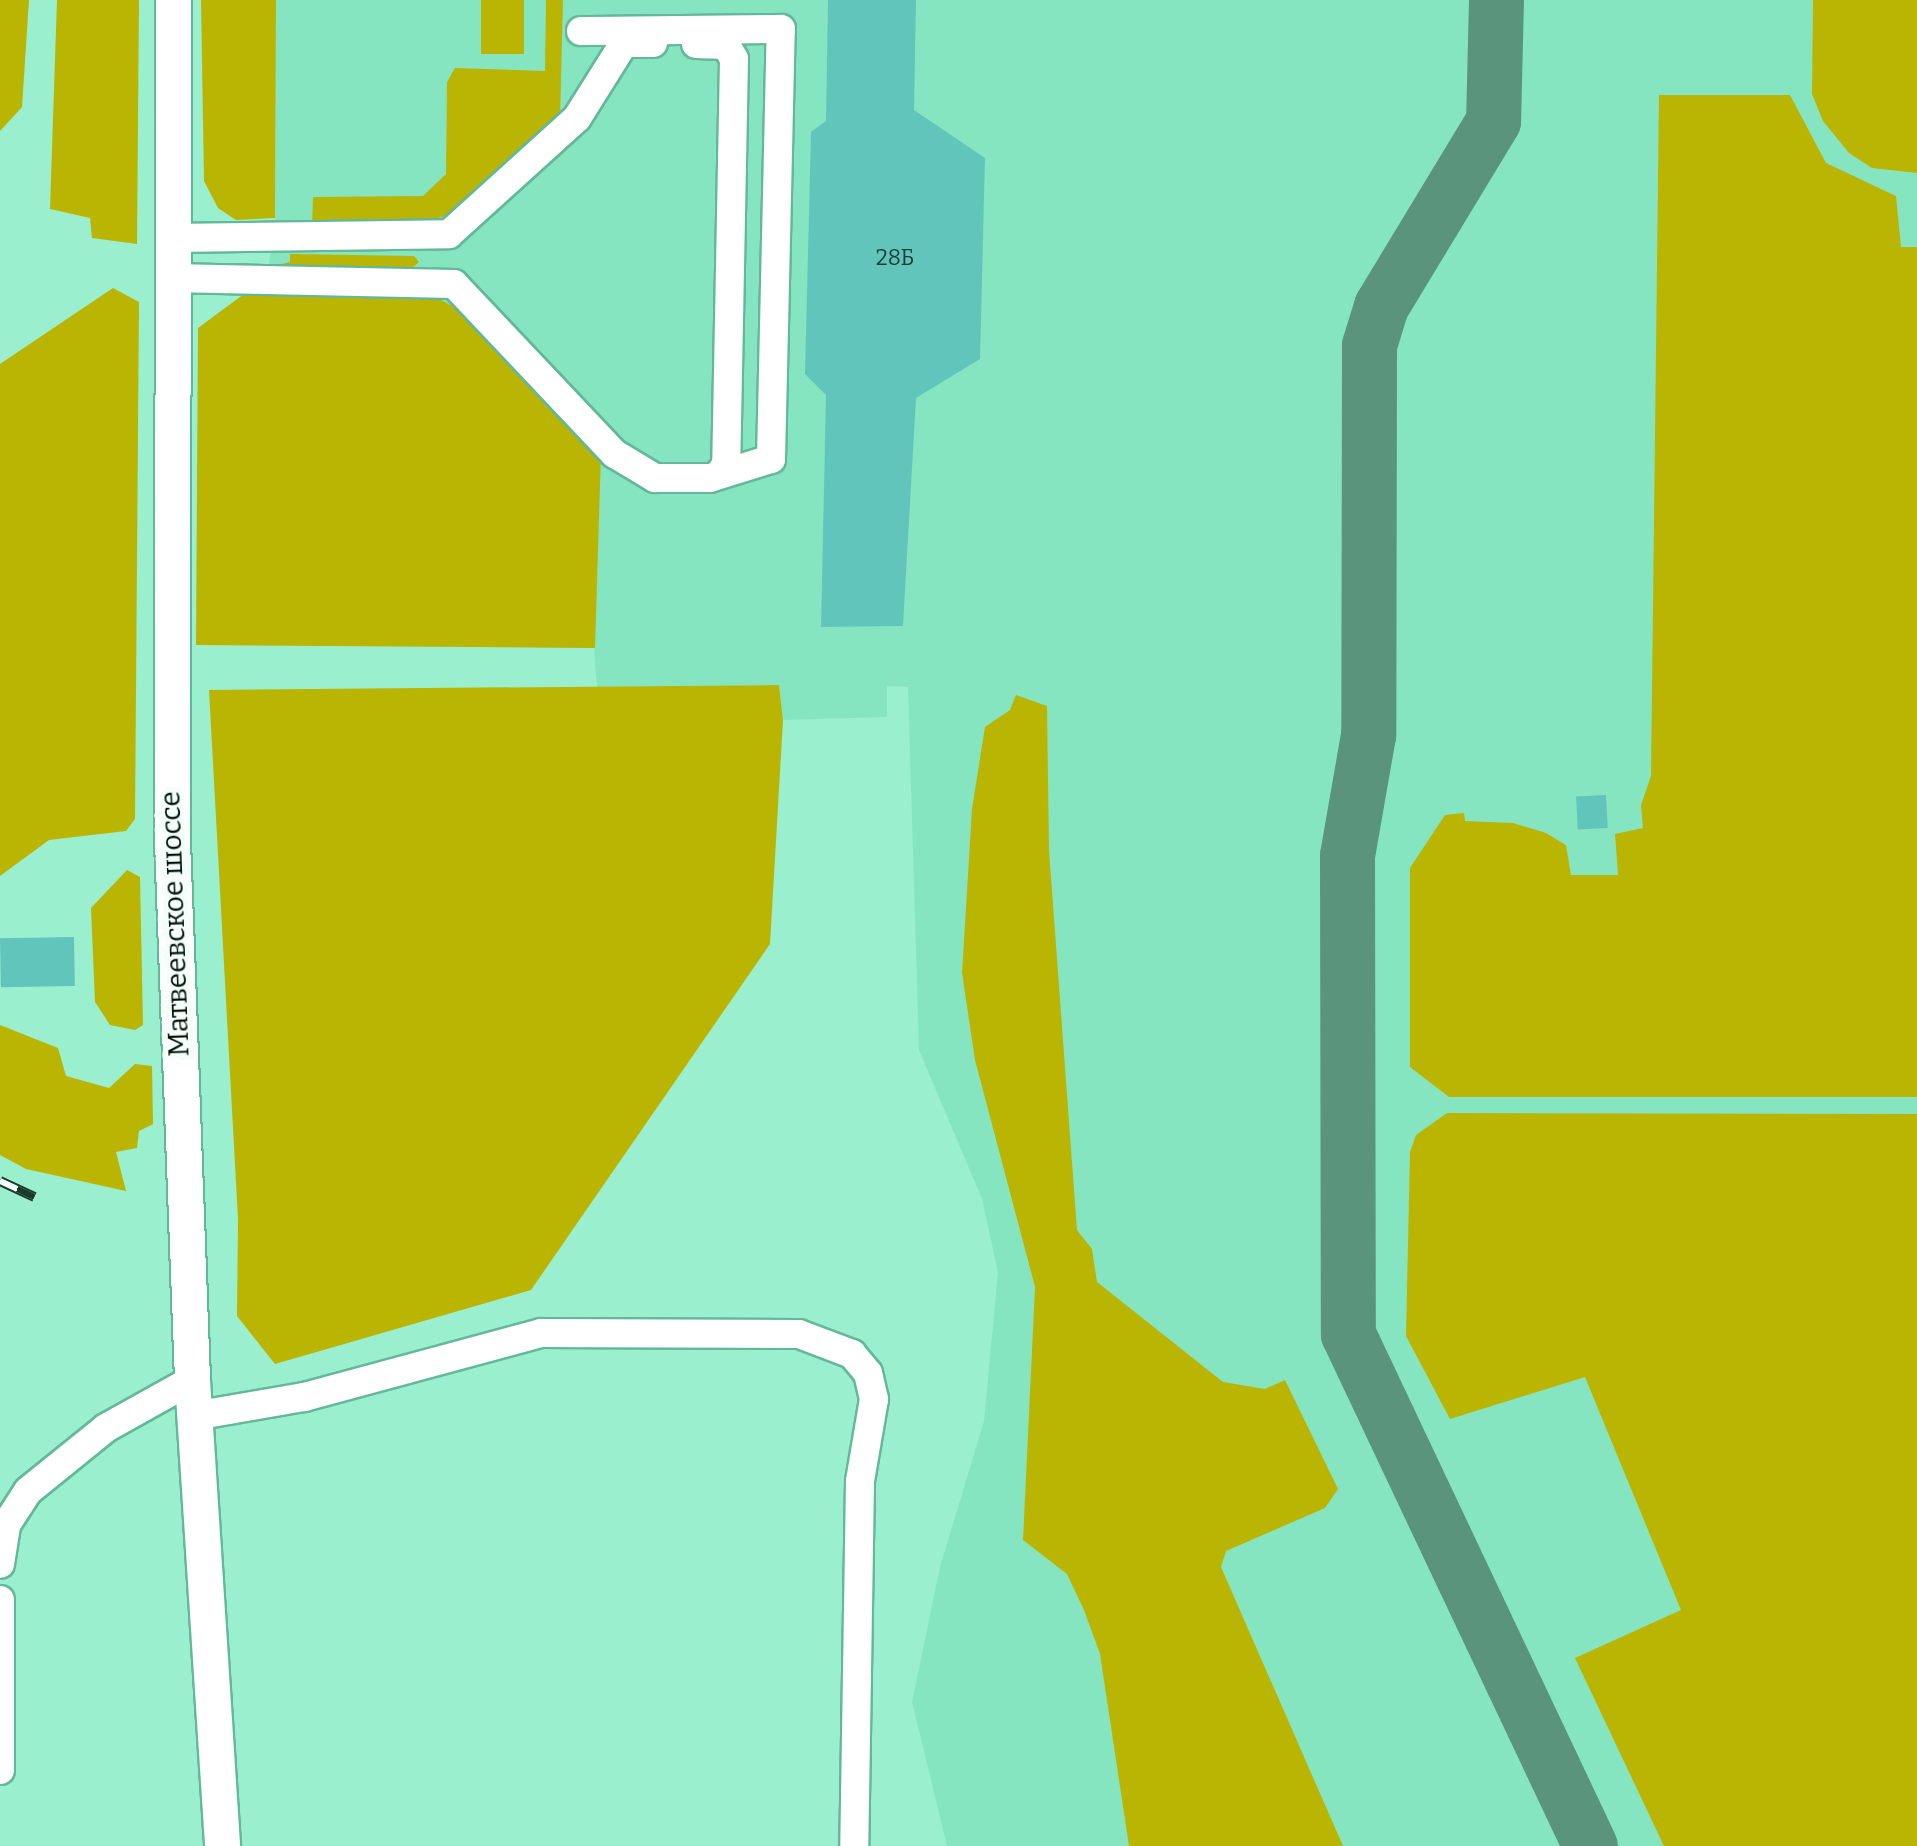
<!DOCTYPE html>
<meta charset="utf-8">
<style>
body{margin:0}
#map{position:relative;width:1917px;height:1846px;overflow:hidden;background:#9aefce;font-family:Bitter,serif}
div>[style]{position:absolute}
.built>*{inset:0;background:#86e5c1}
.green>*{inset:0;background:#bab403;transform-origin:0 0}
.taxiway>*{height:55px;margin:-27.5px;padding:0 27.5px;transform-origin:27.5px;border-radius:27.5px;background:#5b947d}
.building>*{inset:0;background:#62c5bc;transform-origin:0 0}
.roads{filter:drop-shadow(2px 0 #64b899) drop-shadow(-2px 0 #64b899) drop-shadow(0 2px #64b899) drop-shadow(0 -2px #64b899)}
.minor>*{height:28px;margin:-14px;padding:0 14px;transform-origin:14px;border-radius:14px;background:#fff}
.major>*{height:35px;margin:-17.5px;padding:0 17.5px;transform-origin:17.5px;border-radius:17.5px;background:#fff}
.rail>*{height:10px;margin-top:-5px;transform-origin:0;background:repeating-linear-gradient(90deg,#f5fdfa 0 19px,#1c3a2c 0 38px);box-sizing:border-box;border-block:2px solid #1c3a2c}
span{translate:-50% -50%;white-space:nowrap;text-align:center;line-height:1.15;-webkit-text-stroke:10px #f5fdfa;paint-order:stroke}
.number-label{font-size:22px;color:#183e35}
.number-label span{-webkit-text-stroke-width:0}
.street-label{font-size:28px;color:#001108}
</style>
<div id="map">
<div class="built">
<div style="clip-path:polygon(276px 0,1917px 0,1917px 1846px,947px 1846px,912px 1702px,940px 1567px,984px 1421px,998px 1272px,982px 1199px,919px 1050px,908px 687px,887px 686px,887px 717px,783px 720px,779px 685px,597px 687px,594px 648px,265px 645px,264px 302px,275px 218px)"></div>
</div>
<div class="green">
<div style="clip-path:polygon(0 0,29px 0,22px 107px,0 131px)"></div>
<div style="clip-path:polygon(57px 0,139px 0,137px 244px,92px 238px,90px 218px,50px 209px)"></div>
<div style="clip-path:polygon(201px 0,276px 0,275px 218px,236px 220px,218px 208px,204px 181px)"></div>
<div style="left:481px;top:0;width:43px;height:54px"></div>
<div style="clip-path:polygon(546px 0,563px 0,560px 119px,466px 209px,429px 221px,312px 227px,313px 197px,423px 196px,446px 174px,447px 82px,455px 68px,545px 71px)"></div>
<div style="clip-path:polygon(1813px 0,1917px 0,1917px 173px,1872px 168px,1849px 153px,1823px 121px,1812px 94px)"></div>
<div style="clip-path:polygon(1659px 95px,1790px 95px,1826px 163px,1896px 196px,1901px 247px,1917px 247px,1917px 1097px,1449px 1097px,1410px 1067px,1410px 868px,1445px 815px,1464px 813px,1465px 821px,1513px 823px,1546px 833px,1566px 845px,1571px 875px,1618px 875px,1615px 834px,1643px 828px,1641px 805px,1651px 776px)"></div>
<div style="clip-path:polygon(290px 254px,414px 256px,419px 262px,411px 269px,274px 266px,290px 262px)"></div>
<div style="clip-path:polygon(113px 288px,139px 302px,135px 819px,126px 831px,49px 840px,0 876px,0 364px)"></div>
<div style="clip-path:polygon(244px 294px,439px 299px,466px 313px,601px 453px,595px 648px,196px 645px,198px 328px)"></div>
<div style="clip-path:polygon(779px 685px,783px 720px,770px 944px,531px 1290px,275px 1364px,237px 1316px,238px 1219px,209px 690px)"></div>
<div style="clip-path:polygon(1016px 695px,1047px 706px,1049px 850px,1077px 1230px,1092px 1249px,1097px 1282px,1223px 1382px,1265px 1389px,1285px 1380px,1338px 1489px,1325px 1508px,1226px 1551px,1221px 1567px,1343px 1846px,1129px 1846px,1100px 1654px,1084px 1610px,1067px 1574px,1023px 1540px,1035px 1287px,975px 1060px,962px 973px,972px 809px,985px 727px,1010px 710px)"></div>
<div style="clip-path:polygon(127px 870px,140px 877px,143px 1025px,135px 1030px,110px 1025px,95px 1002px,91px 908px)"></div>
<div style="clip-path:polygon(0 1025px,58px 1048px,66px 1076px,109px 1088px,135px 1064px,152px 1066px,153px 1124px,139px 1131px,137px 1148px,116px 1152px,126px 1191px,26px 1169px,0 1155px)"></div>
<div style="clip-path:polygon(1447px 1113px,1917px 1114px,1917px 1846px,1664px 1846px,1575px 1658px,1681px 1610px,1585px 1377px,1450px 1419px,1406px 1336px,1410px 1152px,1416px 1135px)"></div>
</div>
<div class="taxiway">
<div style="left:1496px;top:0;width:121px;rotate:91.4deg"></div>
<div style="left:1493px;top:121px;width:216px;rotate:121.2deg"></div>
<div style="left:1381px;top:306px;width:41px;rotate:107.1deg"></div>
<div style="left:1369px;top:345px;width:390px;rotate:90.1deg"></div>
<div style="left:1368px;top:735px;width:122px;rotate:99.9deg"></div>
<div style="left:1347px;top:855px;width:479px;rotate:89.9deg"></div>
<div style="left:1348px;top:1334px;width:566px;rotate:64.7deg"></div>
</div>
<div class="building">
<div style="clip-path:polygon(828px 0,916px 0,914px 110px,985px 158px,980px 359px,916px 398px,903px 626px,821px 627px,826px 395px,805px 374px,811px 132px,826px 121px)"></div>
<div style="left:1606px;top:795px;width:33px;height:30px;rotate:87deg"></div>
<div style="left:74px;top:937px;width:49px;height:74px;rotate:89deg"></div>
</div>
<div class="roads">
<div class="minor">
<div style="left:696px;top:44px;width:30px;rotate:2deg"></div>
<div style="left:726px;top:45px;width:16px;rotate:60deg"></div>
<div style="left:734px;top:59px;width:405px;rotate:91.1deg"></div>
<div style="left:726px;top:464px;width:12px;rotate:121deg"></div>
<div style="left:172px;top:238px;width:277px;rotate:-0.8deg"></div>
<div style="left:449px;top:234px;width:173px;rotate:-42.2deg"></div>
<div style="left:577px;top:118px;width:89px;rotate:-57.9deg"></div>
<div style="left:624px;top:43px;width:29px"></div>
<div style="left:171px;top:278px;width:283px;rotate:1.2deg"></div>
<div style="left:454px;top:284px;width:234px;rotate:46.6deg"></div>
<div style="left:615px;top:454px;width:47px;rotate:31deg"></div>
<div style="left:655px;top:478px;width:55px"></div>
<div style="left:710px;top:478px;width:64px;rotate:-17.3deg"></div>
<div style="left:771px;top:459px;width:430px;rotate:-88.7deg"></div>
<div style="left:781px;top:29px;width:200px;rotate:179.4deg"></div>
<div style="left:194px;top:1416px;width:112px;rotate:-9.8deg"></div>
<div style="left:304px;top:1397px;width:245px;rotate:-15.1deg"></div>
<div style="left:541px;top:1333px;width:258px;rotate:0.2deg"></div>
<div style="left:799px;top:1334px;width:57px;rotate:20.7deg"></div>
<div style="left:852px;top:1354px;width:25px;rotate:50deg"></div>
<div style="left:868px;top:1373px;width:27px;rotate:77deg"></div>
<div style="left:874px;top:1399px;width:83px;rotate:99.7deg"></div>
<div style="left:860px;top:1481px;width:365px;rotate:90.9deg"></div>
<div style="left:0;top:1564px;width:39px;rotate:-81deg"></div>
<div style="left:6px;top:1525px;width:40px;rotate:-57.1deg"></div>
<div style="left:28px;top:1491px;width:100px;rotate:-38.9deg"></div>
<div style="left:106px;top:1428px;width:98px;rotate:-29.2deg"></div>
<div style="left:0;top:1600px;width:170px;rotate:90deg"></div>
</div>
<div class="major">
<div style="left:173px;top:0;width:841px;rotate:90.07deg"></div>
<div style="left:172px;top:841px;width:539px;rotate:87.87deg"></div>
<div style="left:192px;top:1380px;width:467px;rotate:86.3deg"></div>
</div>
</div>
<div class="rail">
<div style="left:0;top:1181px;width:38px;rotate:25deg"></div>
</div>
<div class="number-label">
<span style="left:895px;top:258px">28Б</span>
</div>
<div class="street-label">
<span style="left:175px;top:924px;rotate:-92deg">Матвеевское шоссе</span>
</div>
</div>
